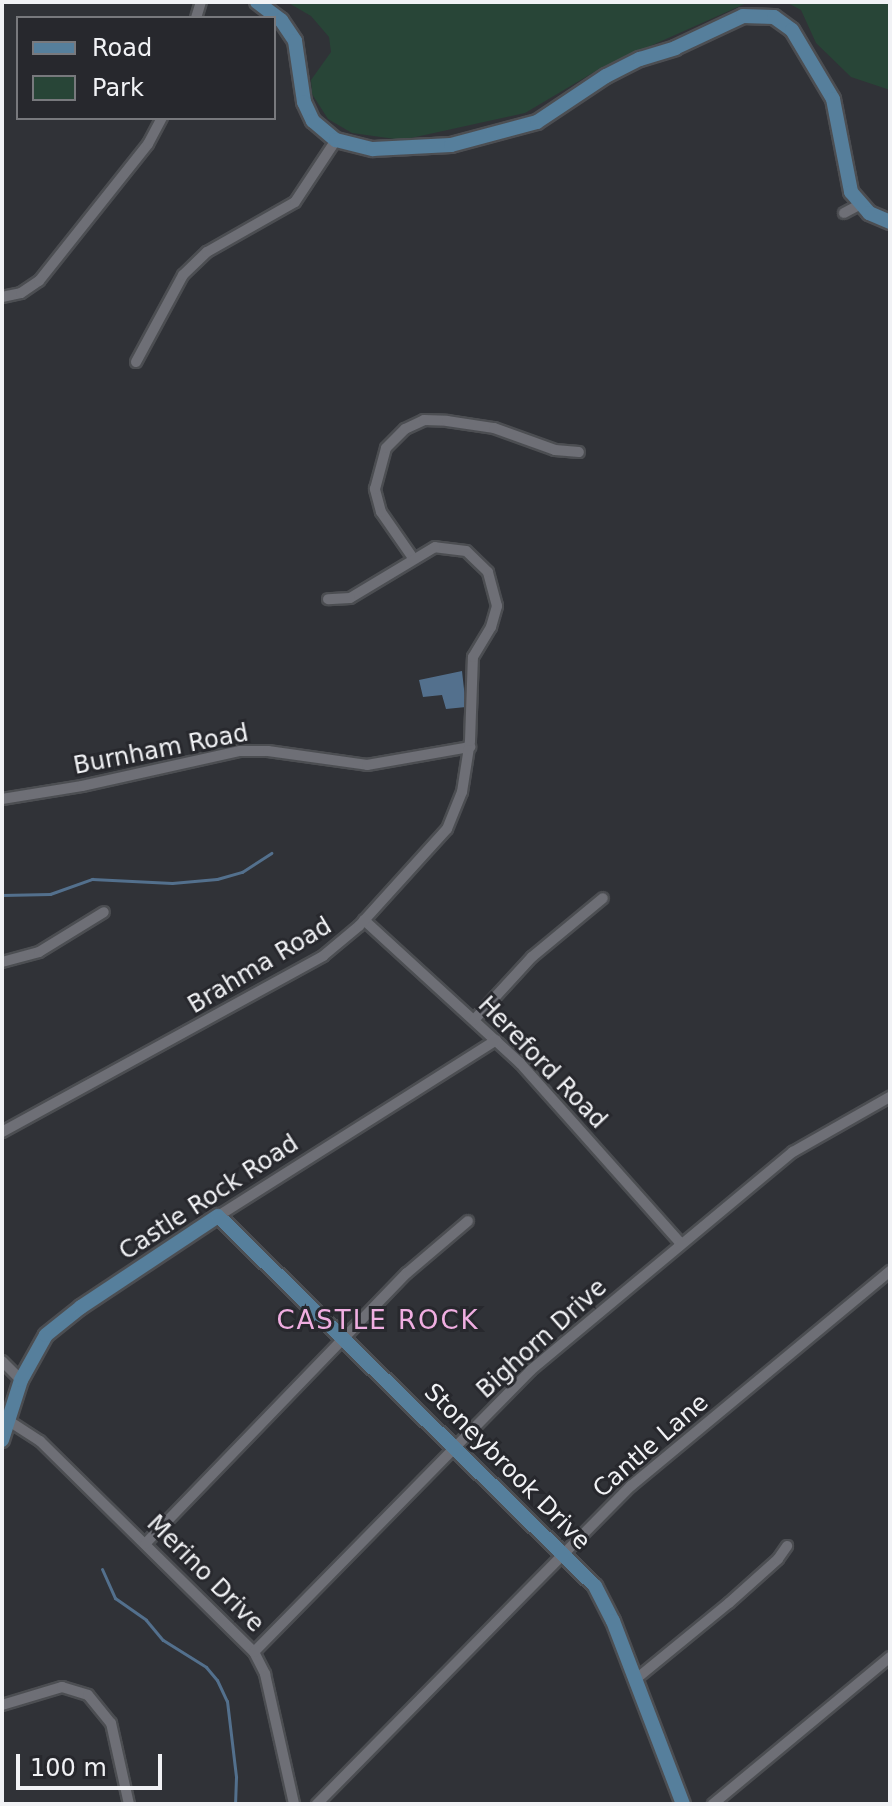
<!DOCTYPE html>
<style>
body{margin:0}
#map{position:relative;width:892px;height:1806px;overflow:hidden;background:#303237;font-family:"DejaVu Sans",sans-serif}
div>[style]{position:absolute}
.green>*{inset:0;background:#284537}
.water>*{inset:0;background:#53708d}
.stream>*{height:3px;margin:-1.5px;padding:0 1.5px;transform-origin:1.5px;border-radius:1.5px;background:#53708d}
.roads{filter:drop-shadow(2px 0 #4c4e52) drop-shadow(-2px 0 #4c4e52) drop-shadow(0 2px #4c4e52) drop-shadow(0 -2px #4c4e52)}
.street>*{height:10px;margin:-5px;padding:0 5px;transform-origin:5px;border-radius:5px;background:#6e6f76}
.secondary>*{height:14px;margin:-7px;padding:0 7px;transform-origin:7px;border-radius:7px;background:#567f9c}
span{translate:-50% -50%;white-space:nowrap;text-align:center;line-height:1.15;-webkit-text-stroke:6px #27282d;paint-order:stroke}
.street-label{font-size:24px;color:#f1f2f5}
.neighbourhood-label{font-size:26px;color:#f0aee1;letter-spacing:2px}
.frame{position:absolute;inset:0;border:4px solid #f1f2f5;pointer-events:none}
.legend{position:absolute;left:16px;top:16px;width:260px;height:104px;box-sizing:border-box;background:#27282d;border:2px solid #78797d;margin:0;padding:10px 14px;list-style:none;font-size:24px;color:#f1f2f5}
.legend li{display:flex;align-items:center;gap:16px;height:40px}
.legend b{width:40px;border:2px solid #78797d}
.scale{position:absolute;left:16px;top:1754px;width:146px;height:36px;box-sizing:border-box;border:4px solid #f1f2f5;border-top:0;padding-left:10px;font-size:24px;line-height:28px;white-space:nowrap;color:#f1f2f5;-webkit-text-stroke:6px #27282d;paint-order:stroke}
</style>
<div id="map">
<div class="green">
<div style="clip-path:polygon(287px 2px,749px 2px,601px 68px,525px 113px,402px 140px,352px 133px,328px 119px,312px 94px,311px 80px,331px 52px,329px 37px,311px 16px)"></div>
<div style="clip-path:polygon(786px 2px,890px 2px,890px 90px,851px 77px,816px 43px,801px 10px)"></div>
</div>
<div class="water">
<div style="clip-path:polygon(462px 671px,466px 707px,446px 709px,442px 695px,423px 697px,419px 680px)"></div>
</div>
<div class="stream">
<div style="left:2px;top:895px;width:48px;rotate:-1.2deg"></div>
<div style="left:50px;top:894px;width:45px;rotate:-19.7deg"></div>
<div style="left:92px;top:879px;width:80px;rotate:2.9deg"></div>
<div style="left:172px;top:883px;width:45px;rotate:-5.1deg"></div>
<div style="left:217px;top:879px;width:26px;rotate:-16deg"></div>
<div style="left:242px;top:872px;width:35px;rotate:-33deg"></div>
<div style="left:102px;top:1569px;width:32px;rotate:66deg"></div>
<div style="left:115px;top:1598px;width:38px;rotate:35deg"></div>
<div style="left:146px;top:1620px;width:26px;rotate:50deg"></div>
<div style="left:163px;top:1640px;width:51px;rotate:32.1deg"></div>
<div style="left:206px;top:1667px;width:17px;rotate:50deg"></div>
<div style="left:217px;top:1680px;width:23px;rotate:65deg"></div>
<div style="left:227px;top:1701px;width:77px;rotate:83.2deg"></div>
<div style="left:236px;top:1777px;width:27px;rotate:92deg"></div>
</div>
<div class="roads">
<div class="street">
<div style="left:196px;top:18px;width:17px;rotate:-73deg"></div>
<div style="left:844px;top:213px;width:17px;rotate:-28deg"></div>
<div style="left:2px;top:297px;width:19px;rotate:-12deg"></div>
<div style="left:21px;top:293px;width:22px;rotate:-34deg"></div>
<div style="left:39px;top:281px;width:175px;rotate:-51.5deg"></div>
<div style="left:148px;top:144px;width:30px;rotate:-62deg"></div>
<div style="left:136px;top:362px;width:99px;rotate:-61.6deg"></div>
<div style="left:183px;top:275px;width:33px;rotate:-44deg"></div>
<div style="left:207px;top:252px;width:101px;rotate:-29.6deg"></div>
<div style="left:295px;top:202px;width:74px;rotate:-56.5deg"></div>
<div style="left:413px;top:558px;width:56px;rotate:-124.8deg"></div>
<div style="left:381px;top:512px;width:24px;rotate:-105deg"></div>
<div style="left:375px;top:489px;width:42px;rotate:-75deg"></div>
<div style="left:386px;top:448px;width:27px;rotate:-45deg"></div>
<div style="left:405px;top:429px;width:21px;rotate:-25deg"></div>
<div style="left:424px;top:420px;width:23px;rotate:2deg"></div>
<div style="left:447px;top:421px;width:48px;rotate:8.5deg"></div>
<div style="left:494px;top:428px;width:65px;rotate:19.8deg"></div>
<div style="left:555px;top:450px;width:24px;rotate:5deg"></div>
<div style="left:2px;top:799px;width:81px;rotate:-9.2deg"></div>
<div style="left:82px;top:786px;width:162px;rotate:-12.5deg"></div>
<div style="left:240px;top:751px;width:28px"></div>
<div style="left:268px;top:751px;width:100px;rotate:8deg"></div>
<div style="left:367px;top:765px;width:105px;rotate:-9.9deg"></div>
<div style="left:364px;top:920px;width:212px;rotate:42.5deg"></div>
<div style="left:520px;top:1063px;width:242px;rotate:48.3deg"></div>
<div style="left:2px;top:962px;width:38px;rotate:-15deg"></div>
<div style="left:39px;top:952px;width:76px;rotate:-31.6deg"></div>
<div style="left:474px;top:1020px;width:86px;rotate:-47.4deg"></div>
<div style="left:532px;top:957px;width:92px;rotate:-39.7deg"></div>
<div style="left:2px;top:1132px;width:366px;rotate:-28.7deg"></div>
<div style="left:323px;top:956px;width:47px;rotate:-39.8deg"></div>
<div style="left:359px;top:926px;width:131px;rotate:-47.8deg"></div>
<div style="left:447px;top:829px;width:40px;rotate:-68deg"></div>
<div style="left:462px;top:792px;width:52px;rotate:-81.1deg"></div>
<div style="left:470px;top:741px;width:84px;rotate:-88deg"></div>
<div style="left:473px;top:657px;width:35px;rotate:-59deg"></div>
<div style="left:491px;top:627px;width:22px;rotate:-74deg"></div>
<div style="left:497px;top:606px;width:35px;rotate:-105deg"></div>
<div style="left:488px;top:572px;width:30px;rotate:-136deg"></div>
<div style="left:466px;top:551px;width:31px;rotate:-173deg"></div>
<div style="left:435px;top:547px;width:99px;rotate:149deg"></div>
<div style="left:350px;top:598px;width:22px;rotate:177deg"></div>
<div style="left:218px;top:1216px;width:329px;rotate:-32.3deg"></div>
<div style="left:2px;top:1361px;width:27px;rotate:45deg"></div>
<div style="left:9px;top:1421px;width:37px;rotate:33deg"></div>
<div style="left:40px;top:1441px;width:301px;rotate:44.6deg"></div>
<div style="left:254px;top:1652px;width:25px;rotate:63deg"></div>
<div style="left:265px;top:1674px;width:133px;rotate:77.4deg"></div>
<div style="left:145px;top:1544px;width:377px;rotate:-46deg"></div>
<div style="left:407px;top:1273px;width:80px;rotate:-40.4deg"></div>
<div style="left:254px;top:1652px;width:395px;rotate:-45.5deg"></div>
<div style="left:531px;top:1370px;width:341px;rotate:-39.8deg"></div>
<div style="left:793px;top:1152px;width:112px;rotate:-29.6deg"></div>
<div style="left:636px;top:1679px;width:120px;rotate:-39.3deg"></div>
<div style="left:729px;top:1603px;width:66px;rotate:-41.9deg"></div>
<div style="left:778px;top:1559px;width:16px;rotate:-55deg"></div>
<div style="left:2px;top:1705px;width:63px;rotate:-16.7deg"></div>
<div style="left:62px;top:1687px;width:27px;rotate:17deg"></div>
<div style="left:88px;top:1695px;width:36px;rotate:51deg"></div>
<div style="left:111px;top:1723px;width:83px;rotate:77.5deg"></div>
<div style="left:317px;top:1804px;width:447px;rotate:-45.4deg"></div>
<div style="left:631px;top:1486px;width:337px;rotate:-39.7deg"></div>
<div style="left:713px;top:1804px;width:230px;rotate:-39.7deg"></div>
</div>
<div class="secondary">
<div style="left:257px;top:2px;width:30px;rotate:37deg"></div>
<div style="left:281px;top:20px;width:25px;rotate:56deg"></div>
<div style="left:295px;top:41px;width:62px;rotate:81.6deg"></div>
<div style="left:304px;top:102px;width:21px;rotate:65deg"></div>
<div style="left:313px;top:121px;width:30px;rotate:40deg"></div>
<div style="left:336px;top:140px;width:38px;rotate:14deg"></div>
<div style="left:373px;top:149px;width:78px;rotate:-2.9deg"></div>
<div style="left:451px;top:145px;width:89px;rotate:-15deg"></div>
<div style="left:537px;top:122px;width:83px;rotate:-33.7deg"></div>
<div style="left:606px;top:76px;width:38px;rotate:-27deg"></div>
<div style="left:640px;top:59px;width:37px;rotate:-17deg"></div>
<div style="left:675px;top:48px;width:75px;rotate:-25.2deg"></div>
<div style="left:743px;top:16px;width:31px;rotate:2deg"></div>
<div style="left:774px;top:17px;width:22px;rotate:36deg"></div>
<div style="left:792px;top:30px;width:80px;rotate:59.3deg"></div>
<div style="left:833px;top:99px;width:95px;rotate:79deg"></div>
<div style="left:851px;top:192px;width:28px;rotate:49deg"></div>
<div style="left:869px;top:213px;width:23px;rotate:23deg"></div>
<div style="left:2px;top:1440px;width:63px;rotate:-72.4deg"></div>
<div style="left:21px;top:1380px;width:51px;rotate:-60.9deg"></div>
<div style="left:46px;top:1335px;width:45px;rotate:-38.7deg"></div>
<div style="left:81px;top:1307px;width:164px;rotate:-33.6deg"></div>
<div style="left:218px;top:1216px;width:528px;rotate:44.46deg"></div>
<div style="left:595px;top:1586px;width:39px;rotate:63deg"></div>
<div style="left:613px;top:1621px;width:196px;rotate:69.1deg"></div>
</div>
</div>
<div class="street-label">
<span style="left:161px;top:750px;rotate:-11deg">Burnham Road</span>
<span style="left:260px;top:966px;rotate:-31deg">Brahma Road</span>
<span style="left:542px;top:1063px;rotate:46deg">Hereford Road</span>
<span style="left:209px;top:1198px;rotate:-33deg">Castle Rock Road</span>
<span style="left:542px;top:1339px;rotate:-42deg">Bighorn Drive</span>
<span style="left:651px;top:1446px;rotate:-41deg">Cantle Lane</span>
<span style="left:507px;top:1467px;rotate:45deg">Stoneybrook Drive</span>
<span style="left:205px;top:1574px;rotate:45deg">Merino Drive</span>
</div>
<div class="neighbourhood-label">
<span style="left:378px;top:1321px">CASTLE ROCK</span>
</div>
<div class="frame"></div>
<ul class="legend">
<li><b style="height:10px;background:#567f9c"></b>Road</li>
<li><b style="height:22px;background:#284537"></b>Park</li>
</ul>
<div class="scale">100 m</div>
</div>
